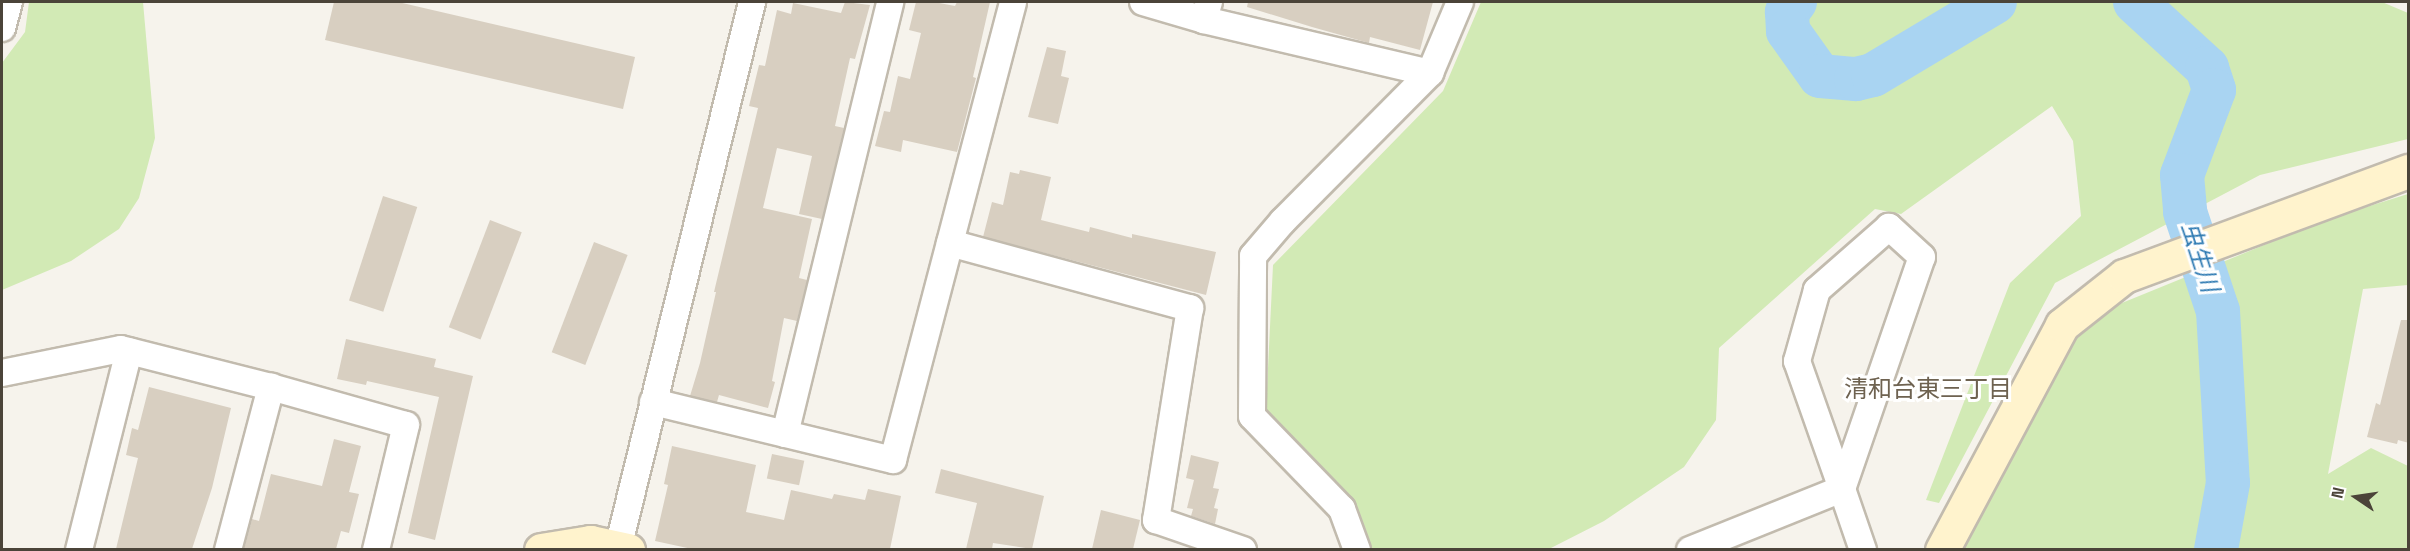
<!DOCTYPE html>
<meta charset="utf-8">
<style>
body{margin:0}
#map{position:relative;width:2410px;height:551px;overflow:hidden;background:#f6f3ec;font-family:"Space Grotesk","Noto Sans JP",sans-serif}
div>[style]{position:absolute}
.green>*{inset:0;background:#d2eab5}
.river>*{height:44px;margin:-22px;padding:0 22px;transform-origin:22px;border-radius:22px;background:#a9d4f2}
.building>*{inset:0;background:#d8cfc1;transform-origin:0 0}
.roads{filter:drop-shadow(2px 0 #c2bbae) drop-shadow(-2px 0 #c2bbae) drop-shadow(0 2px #c2bbae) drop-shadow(0 -2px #c2bbae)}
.street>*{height:26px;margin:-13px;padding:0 13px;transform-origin:13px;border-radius:13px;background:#fff}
.secondary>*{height:33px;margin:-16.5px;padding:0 16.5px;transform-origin:16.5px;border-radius:16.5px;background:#fff3cd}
span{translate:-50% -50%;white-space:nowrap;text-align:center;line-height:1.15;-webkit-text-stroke:6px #fff;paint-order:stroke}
.water-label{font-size:24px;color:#2e7ab2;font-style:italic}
.neighbourhood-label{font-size:24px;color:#6e6250}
.frame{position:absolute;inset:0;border:3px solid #4b4439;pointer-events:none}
.north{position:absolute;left:2326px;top:467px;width:60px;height:60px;-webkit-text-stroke:4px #fff;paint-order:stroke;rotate:283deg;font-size:16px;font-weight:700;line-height:24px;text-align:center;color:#4b4439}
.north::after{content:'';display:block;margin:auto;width:21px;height:27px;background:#4b4439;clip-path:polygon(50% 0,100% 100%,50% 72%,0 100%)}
</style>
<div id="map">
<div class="green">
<div style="clip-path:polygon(29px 2px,143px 2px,155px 138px,139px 198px,119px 229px,71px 261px,2px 290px,2px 63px,25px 32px)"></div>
<div style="clip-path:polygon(1481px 2px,2382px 2px,2408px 13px,2408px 139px,2260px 175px,2055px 283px,1939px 503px,1926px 500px,2010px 283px,2081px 216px,2073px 141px,2052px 106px,1901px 214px,1875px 209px,1719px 348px,1716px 420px,1684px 467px,1604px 521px,1549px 549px,1370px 549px,1351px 498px,1266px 409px,1273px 265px,1443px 91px)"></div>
<div style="clip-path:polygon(2408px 194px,2408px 285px,2363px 289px,2328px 474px,2371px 448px,2408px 466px,2408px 549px,1950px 550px,2090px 316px,2328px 219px)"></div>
</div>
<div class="river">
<div style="left:1795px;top:2px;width:13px;rotate:129deg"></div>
<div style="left:1787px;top:12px;width:19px;rotate:87deg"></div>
<div style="left:1788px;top:31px;width:55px;rotate:54.6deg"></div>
<div style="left:1820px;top:76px;width:36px;rotate:5deg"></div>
<div style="left:1856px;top:79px;width:17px;rotate:-13deg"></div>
<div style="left:1873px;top:75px;width:142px;rotate:-30.9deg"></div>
<div style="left:2135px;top:2px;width:98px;rotate:42.5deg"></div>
<div style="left:2207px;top:68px;width:23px;rotate:72deg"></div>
<div style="left:2214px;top:90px;width:91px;rotate:110.6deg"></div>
<div style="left:2182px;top:175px;width:37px;rotate:85deg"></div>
<div style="left:2185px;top:212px;width:104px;rotate:71.6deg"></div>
<div style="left:2218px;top:311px;width:172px;rotate:86.7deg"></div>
<div style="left:2228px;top:483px;width:68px;rotate:100.2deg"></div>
</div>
<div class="building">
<div style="clip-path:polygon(334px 2px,398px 2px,635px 57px,623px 109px,325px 40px)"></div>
<div style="clip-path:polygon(845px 2px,870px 5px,855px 59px,850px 58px,835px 126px,844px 128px,822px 219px,799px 214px,812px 156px,777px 148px,763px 208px,812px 219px,799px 278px,807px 280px,797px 321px,784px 318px,772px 381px,775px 382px,768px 408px,719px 395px,717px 402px,690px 396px,700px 363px,716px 292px,714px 292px,758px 108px,749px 106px,759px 65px,765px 66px,777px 10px,791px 14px,793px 3px,841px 13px)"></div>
<div style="clip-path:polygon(916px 2px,934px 2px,955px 6px,957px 2px,990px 2px,973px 77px,976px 78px,957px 152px,903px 140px,901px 152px,875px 146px,884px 111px,890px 112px,898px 76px,910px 79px,921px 33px,909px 30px)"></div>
<div style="clip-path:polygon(1248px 2px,1433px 2px,1420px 50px,1370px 37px,1369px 43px,1312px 27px,1247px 7px)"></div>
<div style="clip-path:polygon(1047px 47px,1066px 51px,1061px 76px,1069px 78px,1058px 124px,1028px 117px)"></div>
<div style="clip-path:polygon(1020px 170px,1051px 177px,1041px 220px,1089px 232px,1090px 227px,1132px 238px,1132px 234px,1216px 252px,1206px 295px,983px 237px,992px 202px,1003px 205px,1010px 172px,1019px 174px)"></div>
<div style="left:383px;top:196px;width:36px;height:110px;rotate:18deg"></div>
<div style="left:490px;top:220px;width:34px;height:115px;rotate:21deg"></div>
<div style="left:594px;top:242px;width:36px;height:118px;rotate:21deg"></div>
<div style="clip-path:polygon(2401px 320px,2409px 320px,2409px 443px,2398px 440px,2397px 444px,2367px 437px,2376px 403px,2380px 405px)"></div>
<div style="clip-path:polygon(346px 339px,436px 359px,434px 367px,473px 376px,435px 540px,408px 533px,439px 397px,367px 381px,366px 385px,337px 379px)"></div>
<div style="clip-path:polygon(149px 387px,231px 408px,212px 488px,192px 549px,116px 549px,138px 458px,126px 455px,132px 428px,138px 430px)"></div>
<div style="clip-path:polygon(334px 439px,361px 446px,349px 492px,359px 494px,349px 533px,341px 531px,336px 549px,244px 549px,252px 519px,259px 521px,271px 474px,322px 486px)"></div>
<div style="clip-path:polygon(672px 446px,756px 465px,746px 512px,784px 520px,791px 490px,832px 499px,834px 494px,865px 500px,868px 489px,901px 496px,890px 549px,692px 549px,655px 541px,668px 485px,664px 484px)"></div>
<div style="left:772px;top:454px;width:33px;height:25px;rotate:12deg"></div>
<div style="clip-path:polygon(1191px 455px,1219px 462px,1213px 488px,1219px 489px,1214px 508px,1218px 509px,1215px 524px,1191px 516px,1193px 509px,1187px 508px,1194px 480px,1186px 478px)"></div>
<div style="clip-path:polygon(941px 469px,1044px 496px,1032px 549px,993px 543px,992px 549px,966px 549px,977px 503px,935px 493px)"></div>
<div style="clip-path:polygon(1101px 510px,1140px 520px,1133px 549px,1092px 549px)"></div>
</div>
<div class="roads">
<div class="street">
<div style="left:1143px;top:2px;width:64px;rotate:16.4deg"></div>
<div style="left:1209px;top:2px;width:19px;rotate:106deg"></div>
<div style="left:1204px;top:20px;width:232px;rotate:13.2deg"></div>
<div style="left:2px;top:28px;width:27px;rotate:-75deg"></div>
<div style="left:950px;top:243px;width:249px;rotate:15.2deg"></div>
<div style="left:1190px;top:308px;width:215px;rotate:99.1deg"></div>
<div style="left:1156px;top:520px;width:92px;rotate:19deg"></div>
<div style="left:2px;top:373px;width:121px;rotate:-11.4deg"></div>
<div style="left:121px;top:349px;width:155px;rotate:14.2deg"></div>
<div style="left:653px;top:402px;width:247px;rotate:13.6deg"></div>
<div style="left:893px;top:460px;width:473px;rotate:-75.3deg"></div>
<div style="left:785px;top:434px;width:445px;rotate:-76.3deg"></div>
<div style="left:618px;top:548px;width:562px;rotate:-76.21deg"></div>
<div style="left:79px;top:550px;width:205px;rotate:-75.9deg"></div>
<div style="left:228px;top:550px;width:169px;rotate:-75.2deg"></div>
<div style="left:271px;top:387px;width:140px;rotate:15.7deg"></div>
<div style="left:406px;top:425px;width:129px;rotate:103.5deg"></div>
<div style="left:1357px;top:550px;width:44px;rotate:-110.1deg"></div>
<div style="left:1342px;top:509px;width:129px;rotate:-134.1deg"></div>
<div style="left:1252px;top:416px;width:160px;rotate:-89.6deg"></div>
<div style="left:1253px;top:256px;width:46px;rotate:-49.4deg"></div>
<div style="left:1283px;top:221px;width:209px;rotate:-45.2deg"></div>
<div style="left:1430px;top:73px;width:77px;rotate:-67.1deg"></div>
<div style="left:1690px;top:550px;width:164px;rotate:-21.9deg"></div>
<div style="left:1842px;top:489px;width:245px;rotate:-71deg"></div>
<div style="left:1922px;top:257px;width:45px;rotate:-137.7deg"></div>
<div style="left:1889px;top:227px;width:96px;rotate:138.8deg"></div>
<div style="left:1817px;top:290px;width:74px;rotate:105.7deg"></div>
<div style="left:1797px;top:361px;width:136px;rotate:70.6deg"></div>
<div style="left:1842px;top:489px;width:65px;rotate:71deg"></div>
</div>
<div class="secondary">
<div style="left:541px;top:550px;width:50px;rotate:-9.3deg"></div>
<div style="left:590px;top:542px;width:39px;rotate:12deg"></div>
<div style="left:1942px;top:550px;width:255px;rotate:-61.9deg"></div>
<div style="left:2062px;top:325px;width:79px;rotate:-38.3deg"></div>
<div style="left:2124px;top:276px;width:303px;rotate:-20.3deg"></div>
</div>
</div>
<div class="water-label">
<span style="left:2200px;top:257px;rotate:72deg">虫生川</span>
</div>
<div class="neighbourhood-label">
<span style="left:1928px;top:389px">清和台東三丁目</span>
</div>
<div class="frame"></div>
<div class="north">N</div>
</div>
